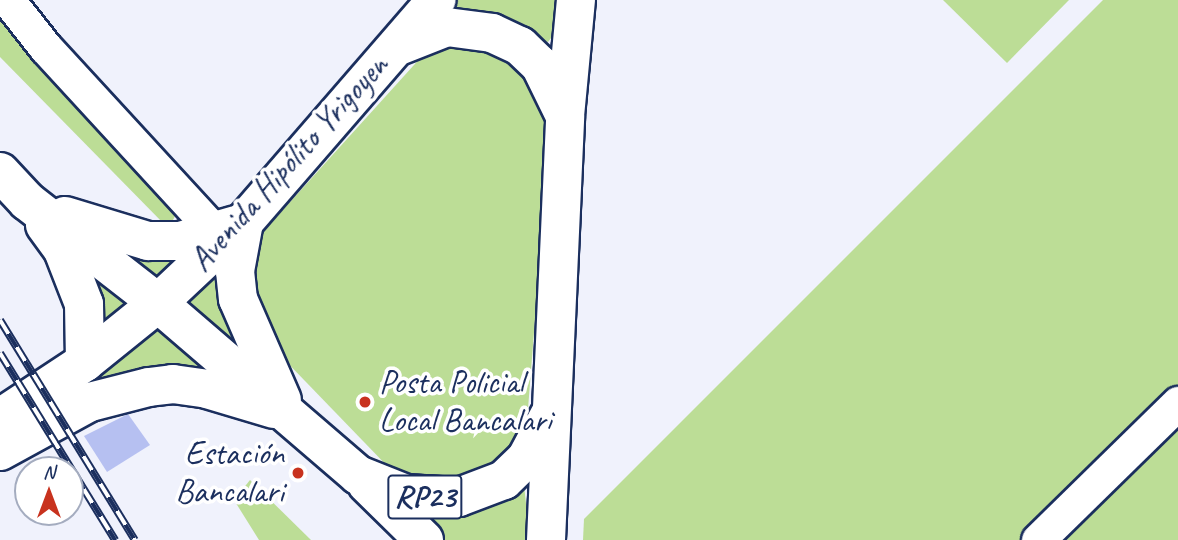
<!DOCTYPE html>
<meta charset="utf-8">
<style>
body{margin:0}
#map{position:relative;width:1178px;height:540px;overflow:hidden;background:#f0f2fc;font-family:Caveat,sans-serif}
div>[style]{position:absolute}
.green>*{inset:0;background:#bcdd96}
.building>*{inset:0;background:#b6c0f1}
.roads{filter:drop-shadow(2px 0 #1b2f5e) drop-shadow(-2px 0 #1b2f5e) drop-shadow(0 2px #1b2f5e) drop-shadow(0 -2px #1b2f5e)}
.minor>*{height:33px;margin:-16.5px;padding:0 16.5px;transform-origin:16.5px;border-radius:16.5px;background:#fff}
.major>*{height:38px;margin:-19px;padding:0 19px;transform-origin:19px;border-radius:19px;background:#fff}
.rail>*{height:8px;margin-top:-4px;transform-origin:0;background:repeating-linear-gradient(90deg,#fff 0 16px,#1b2f5e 0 32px);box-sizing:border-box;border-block:2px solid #1b2f5e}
.dots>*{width:19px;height:19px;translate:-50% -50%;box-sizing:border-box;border:4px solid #fff;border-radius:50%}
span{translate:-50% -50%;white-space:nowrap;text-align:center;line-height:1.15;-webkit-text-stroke:7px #fff;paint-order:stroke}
.shield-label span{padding:2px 5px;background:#fff;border:2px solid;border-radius:5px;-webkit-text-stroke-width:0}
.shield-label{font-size:32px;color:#1b2f5e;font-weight:700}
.street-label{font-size:33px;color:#1b2f5e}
.poi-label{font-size:33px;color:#1b2f5e}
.left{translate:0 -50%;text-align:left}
.right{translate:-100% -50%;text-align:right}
.north{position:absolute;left:14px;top:456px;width:70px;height:70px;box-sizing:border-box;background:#fff;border:2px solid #a4acbf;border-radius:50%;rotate:0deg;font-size:19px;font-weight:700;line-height:28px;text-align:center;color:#1b2f5e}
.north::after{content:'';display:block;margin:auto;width:24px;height:32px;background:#c8321e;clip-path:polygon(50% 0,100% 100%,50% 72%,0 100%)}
</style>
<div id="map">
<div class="green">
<div style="clip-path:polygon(0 0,177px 212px,172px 222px,164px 224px,0 57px)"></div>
<div style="clip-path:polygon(453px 0,556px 0,555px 33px,548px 42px,453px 14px)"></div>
<div style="clip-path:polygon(943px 0,1069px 0,1007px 63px)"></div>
<div style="clip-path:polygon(1103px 0,1178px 0,1178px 540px,583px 540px,584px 519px)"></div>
<div style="clip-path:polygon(446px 43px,477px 45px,518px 63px,550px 128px,528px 409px,519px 435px,503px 458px,485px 473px,442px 483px,392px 471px,277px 352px,252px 314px,251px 250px,262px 233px,423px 55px)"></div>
<div style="clip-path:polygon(95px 238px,183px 253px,162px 287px)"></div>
<div style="clip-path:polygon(75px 252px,134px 299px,102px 328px)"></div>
<div style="clip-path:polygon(210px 277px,218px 280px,251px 360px,184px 300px)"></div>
<div style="clip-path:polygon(157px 325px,224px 371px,58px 403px)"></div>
<div style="clip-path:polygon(250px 480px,311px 540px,259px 540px,234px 500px)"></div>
<div style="clip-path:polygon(524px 485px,530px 540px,434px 540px,415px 515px)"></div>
</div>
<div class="building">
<div style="clip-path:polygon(128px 414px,150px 445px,107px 472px,84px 436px)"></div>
</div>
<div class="roads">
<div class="minor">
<div style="left:8px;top:0;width:60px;rotate:51.8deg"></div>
<div style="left:45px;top:47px;width:253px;rotate:47.4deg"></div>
<div style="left:1038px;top:540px;width:196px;rotate:-44.4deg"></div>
</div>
<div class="major">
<div style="left:401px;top:45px;width:49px;rotate:-21.4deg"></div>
<div style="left:447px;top:27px;width:45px;rotate:7.6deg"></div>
<div style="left:492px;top:33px;width:31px;rotate:25deg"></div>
<div style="left:520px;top:46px;width:28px;rotate:44deg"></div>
<div style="left:540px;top:65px;width:55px;rotate:63.9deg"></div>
<div style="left:0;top:172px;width:40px;rotate:47deg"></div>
<div style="left:27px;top:201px;width:166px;rotate:37.9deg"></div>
<div style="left:158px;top:303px;width:264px;rotate:40.7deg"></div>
<div style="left:358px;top:475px;width:52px;rotate:21.6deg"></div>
<div style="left:406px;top:494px;width:53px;rotate:3.2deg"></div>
<div style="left:459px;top:497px;width:48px;rotate:-20.7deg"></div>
<div style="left:504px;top:480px;width:30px;rotate:-44deg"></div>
<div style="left:526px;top:459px;width:49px;rotate:-61.9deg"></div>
<div style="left:65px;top:216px;width:87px;rotate:16.8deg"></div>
<div style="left:148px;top:241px;width:32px"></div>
<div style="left:180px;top:241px;width:58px;rotate:-15.9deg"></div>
<div style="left:244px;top:222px;width:50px;rotate:100.4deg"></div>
<div style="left:235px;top:271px;width:28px;rotate:84deg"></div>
<div style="left:238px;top:299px;width:110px;rotate:66.5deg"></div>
<div style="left:45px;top:225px;width:31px;rotate:54deg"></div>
<div style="left:63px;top:250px;width:58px;rotate:68.7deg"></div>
<div style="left:84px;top:304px;width:58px;rotate:89deg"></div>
<div style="left:0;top:418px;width:102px;rotate:-33.4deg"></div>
<div style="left:85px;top:362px;width:94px;rotate:-38.9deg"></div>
<div style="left:158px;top:303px;width:118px;rotate:-43.3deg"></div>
<div style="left:244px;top:222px;width:294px;rotate:-49.1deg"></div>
<div style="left:0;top:451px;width:102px;rotate:-28.6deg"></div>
<div style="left:90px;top:402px;width:61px;rotate:-14.3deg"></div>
<div style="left:149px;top:387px;width:24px;rotate:-7deg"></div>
<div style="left:173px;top:384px;width:34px;rotate:8deg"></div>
<div style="left:207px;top:389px;width:70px;rotate:16.6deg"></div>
<div style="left:367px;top:484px;width:80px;rotate:44.5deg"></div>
<div style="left:546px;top:540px;width:424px;rotate:-87.4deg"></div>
<div style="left:565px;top:116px;width:117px;rotate:-84.6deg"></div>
</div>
</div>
<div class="rail">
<div style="left:0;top:320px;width:258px;rotate:58.5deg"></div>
<div style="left:0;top:353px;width:220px;rotate:58.4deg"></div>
</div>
<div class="dots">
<div style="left:365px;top:402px;background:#c8321e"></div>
<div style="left:298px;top:473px;background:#c8321e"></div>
</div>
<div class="shield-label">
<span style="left:425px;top:497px">RP23</span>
</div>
<div class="street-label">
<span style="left:289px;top:163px;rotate:-48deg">Avenida Hipólito Yrigoyen</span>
</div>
<div class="poi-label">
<span class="left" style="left:379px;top:402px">Posta Policial<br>Local Bancalari</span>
<span class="right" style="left:284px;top:473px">Estación<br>Bancalari</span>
</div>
<div class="north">N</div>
</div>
